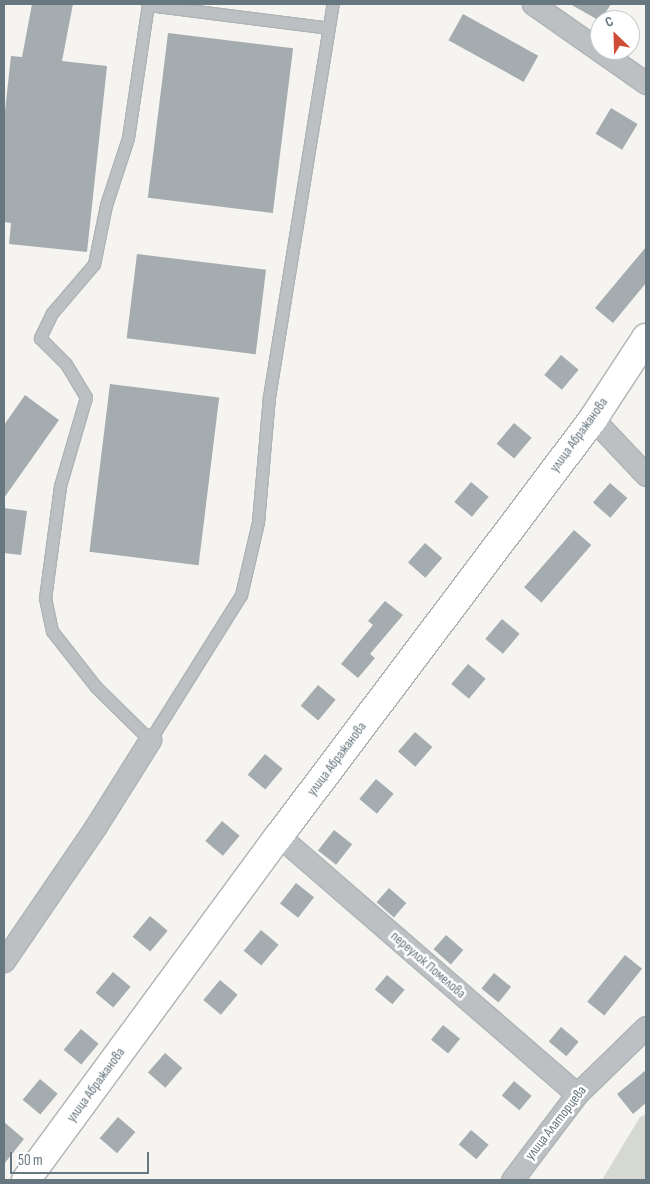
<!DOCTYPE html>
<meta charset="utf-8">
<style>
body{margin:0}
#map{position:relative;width:650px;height:1184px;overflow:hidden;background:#f5f4f1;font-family:"Sofia Sans Condensed",sans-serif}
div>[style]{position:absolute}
.green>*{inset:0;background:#d5d9d1}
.building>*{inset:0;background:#a4acb0;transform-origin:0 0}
.roads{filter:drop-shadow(1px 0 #aeb3b5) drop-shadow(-1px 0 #aeb3b5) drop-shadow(0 1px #aeb3b5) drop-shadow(0 -1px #aeb3b5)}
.lane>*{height:11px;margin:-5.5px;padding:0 5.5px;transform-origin:5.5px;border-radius:5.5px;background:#bcc0c3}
.street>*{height:21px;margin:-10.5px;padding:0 10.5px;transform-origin:10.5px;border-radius:10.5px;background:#bcc0c3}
.primary>*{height:28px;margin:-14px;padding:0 14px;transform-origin:14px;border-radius:14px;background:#fff}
span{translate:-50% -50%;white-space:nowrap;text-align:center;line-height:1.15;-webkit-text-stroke:5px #fff;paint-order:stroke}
.street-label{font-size:14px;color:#67777f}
.frame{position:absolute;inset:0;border:5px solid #67777f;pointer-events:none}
.north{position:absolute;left:590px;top:10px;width:50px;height:50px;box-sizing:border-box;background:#fff;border:1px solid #c2c9cc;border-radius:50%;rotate:336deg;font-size:14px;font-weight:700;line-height:20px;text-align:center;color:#67777f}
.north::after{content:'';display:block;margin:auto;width:18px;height:22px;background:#cf4c37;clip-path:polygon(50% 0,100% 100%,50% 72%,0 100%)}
.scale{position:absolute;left:10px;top:1152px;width:139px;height:22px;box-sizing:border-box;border:2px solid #67777f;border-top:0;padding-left:6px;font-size:15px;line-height:18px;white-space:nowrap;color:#67777f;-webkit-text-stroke:4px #fff;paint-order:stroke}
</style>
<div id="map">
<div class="green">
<div style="clip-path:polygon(646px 1114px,646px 1180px,602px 1180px,640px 1117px)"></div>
</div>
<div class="building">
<div style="clip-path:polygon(32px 4px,73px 4px,62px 61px,107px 66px,87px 252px,9px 244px,11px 223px,4px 222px,4px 120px,11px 56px,22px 57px)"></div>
<div style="clip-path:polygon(570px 4px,611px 4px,600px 21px)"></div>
<div style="left:463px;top:14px;width:86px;height:30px;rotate:29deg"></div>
<div style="left:168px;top:33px;width:126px;height:166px;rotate:7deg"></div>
<div style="left:611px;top:108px;width:31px;height:30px;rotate:31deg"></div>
<div style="clip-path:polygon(646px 247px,646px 283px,613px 323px,595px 308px)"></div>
<div style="left:137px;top:254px;width:130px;height:85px;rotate:7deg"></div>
<div style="left:561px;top:355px;width:23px;height:26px;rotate:40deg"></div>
<div style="left:110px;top:384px;width:110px;height:169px;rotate:7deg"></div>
<div style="clip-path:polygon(25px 395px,59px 420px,4px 498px,4px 425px)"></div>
<div style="left:514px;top:423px;width:23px;height:27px;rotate:40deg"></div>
<div style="left:471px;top:482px;width:23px;height:26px;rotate:40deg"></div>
<div style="left:610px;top:483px;width:23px;height:26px;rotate:41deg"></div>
<div style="clip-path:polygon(4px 508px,27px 511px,21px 555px,4px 553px)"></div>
<div style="left:574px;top:530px;width:23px;height:76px;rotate:41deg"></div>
<div style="left:425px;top:543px;width:23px;height:26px;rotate:41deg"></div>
<div style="clip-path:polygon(385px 601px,403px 615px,370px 654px,375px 658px,358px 678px,341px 664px,373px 625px,368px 621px)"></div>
<div style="left:502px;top:619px;width:23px;height:26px;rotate:40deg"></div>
<div style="left:468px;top:664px;width:23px;height:26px;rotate:40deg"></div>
<div style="left:318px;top:685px;width:23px;height:27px;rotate:40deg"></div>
<div style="left:415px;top:732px;width:23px;height:26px;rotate:41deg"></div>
<div style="left:265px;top:754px;width:23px;height:27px;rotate:40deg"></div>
<div style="left:376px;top:779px;width:23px;height:26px;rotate:40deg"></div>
<div style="left:222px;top:821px;width:23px;height:26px;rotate:40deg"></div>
<div style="left:334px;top:830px;width:23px;height:26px;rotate:38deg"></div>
<div style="left:296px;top:883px;width:23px;height:26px;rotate:38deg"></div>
<div style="left:389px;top:888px;width:23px;height:19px;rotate:41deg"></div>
<div style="left:150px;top:916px;width:23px;height:27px;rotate:40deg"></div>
<div style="left:261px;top:930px;width:23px;height:27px;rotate:40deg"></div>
<div style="left:446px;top:935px;width:23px;height:19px;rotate:41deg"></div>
<div style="left:625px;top:955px;width:22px;height:60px;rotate:39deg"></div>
<div style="left:113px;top:972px;width:23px;height:27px;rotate:40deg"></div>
<div style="left:494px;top:973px;width:22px;height:20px;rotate:39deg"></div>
<div style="left:387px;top:975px;width:23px;height:19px;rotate:40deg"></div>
<div style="left:220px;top:980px;width:23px;height:26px;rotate:40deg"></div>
<div style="left:443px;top:1025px;width:22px;height:19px;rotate:39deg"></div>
<div style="left:561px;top:1027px;width:23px;height:19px;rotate:40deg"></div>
<div style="left:81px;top:1029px;width:23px;height:27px;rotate:40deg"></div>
<div style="left:165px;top:1053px;width:23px;height:26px;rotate:41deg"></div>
<div style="clip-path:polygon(646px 1070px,646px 1103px,633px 1114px,617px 1094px)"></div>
<div style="left:40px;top:1079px;width:23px;height:27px;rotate:40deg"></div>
<div style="left:514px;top:1081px;width:23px;height:19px;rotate:40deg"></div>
<div style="left:118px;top:1117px;width:23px;height:28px;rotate:41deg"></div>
<div style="clip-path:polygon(4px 1122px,24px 1139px,4px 1164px)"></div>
<div style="left:471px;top:1130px;width:23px;height:19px;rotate:40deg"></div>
</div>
<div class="roads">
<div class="lane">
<div style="left:148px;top:4px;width:135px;rotate:98.5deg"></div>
<div style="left:128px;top:138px;width:71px;rotate:108.2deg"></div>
<div style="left:106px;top:205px;width:60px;rotate:101.5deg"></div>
<div style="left:94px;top:264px;width:65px;rotate:130.6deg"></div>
<div style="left:52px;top:313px;width:28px;rotate:116deg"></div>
<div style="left:40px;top:338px;width:37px;rotate:45deg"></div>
<div style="left:66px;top:364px;width:39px;rotate:59deg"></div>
<div style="left:86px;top:397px;width:93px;rotate:106.3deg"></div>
<div style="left:60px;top:486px;width:113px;rotate:97.6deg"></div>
<div style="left:45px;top:598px;width:34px;rotate:78deg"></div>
<div style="left:52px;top:631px;width:71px;rotate:51.8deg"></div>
<div style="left:96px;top:687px;width:76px;rotate:44.5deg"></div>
<div style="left:150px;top:740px;width:171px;rotate:-57.9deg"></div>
<div style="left:241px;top:595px;width:75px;rotate:-76.9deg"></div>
<div style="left:258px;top:522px;width:125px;rotate:-85deg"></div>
<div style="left:269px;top:397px;width:398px;rotate:-80.8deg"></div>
<div style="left:148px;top:5px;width:182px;rotate:7.2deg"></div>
</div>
<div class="street">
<div style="left:533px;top:4px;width:138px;rotate:35deg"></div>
<div style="left:593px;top:419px;width:77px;rotate:46.6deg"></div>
<div style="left:279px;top:836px;width:394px;rotate:40.9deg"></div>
<div style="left:4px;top:961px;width:163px;rotate:-55.7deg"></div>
<div style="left:96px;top:826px;width:102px;rotate:-57.9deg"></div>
<div style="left:512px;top:1180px;width:108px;rotate:-52.9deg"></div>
<div style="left:577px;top:1094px;width:96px;rotate:-44.2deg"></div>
</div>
<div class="primary">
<div style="left:26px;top:1180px;width:427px;rotate:-53.7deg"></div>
<div style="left:279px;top:836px;width:522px;rotate:-53.02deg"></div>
<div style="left:593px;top:419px;width:97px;rotate:-56.8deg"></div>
</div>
</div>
<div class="street-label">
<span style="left:579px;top:435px;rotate:-54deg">улица Абражанова</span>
<span style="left:337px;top:759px;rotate:-53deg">улица Абражанова</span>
<span style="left:428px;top:965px;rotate:41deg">переулок Помелова</span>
<span style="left:96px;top:1085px;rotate:-54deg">улица Абражанова</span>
<span style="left:556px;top:1123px;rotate:-52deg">улица Алаторцева</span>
</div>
<div class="frame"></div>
<div class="north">С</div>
<div class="scale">50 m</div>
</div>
